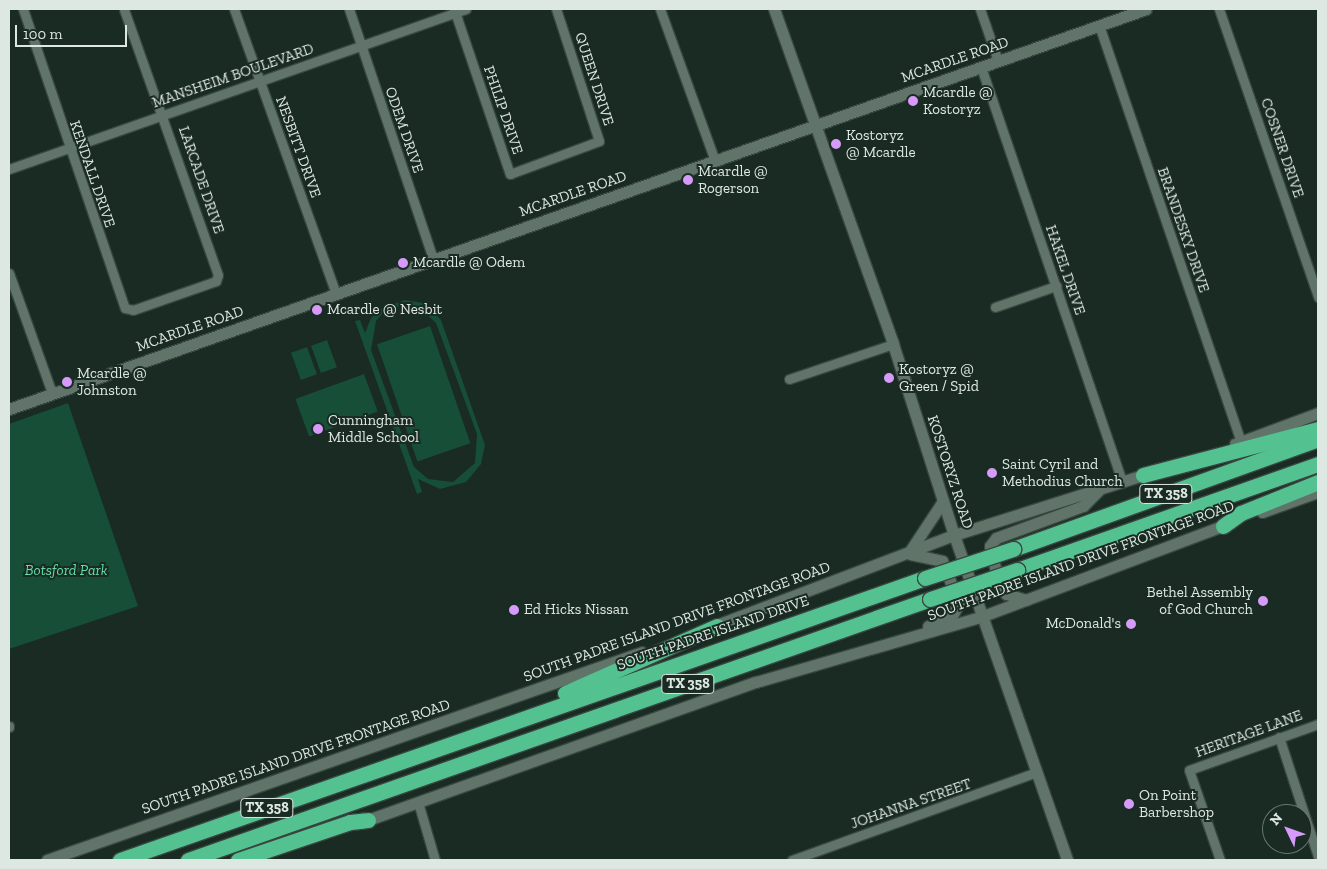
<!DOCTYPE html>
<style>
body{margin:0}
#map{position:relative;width:1327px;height:869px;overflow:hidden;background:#192b22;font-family:"Zilla Slab",serif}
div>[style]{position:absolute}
.green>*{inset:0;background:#164e37;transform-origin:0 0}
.roads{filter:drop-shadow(1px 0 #38463f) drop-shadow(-1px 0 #38463f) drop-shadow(0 1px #38463f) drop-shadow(0 -1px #38463f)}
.minor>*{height:9px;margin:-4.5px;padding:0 4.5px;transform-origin:4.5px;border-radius:4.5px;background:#607469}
.secondary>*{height:11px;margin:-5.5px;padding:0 5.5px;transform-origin:5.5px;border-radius:5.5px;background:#607469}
.motorway>*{height:15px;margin:-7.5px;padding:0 7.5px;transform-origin:7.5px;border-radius:7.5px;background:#54c191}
.bridges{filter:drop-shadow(1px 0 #38463f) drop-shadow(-1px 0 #38463f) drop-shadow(0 1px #38463f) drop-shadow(0 -1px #38463f)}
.motorway-bridge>*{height:15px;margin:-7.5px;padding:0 7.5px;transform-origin:7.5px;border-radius:7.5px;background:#54c191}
.dots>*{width:14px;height:14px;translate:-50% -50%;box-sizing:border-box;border:2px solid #192b22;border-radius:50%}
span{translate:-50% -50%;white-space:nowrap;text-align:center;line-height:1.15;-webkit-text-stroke:4px #192b22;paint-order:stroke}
.shield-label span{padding:1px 4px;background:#192b22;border:1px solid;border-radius:4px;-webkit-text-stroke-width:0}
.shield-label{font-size:14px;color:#dde8e2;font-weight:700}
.street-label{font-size:15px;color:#dde8e2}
.poi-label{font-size:15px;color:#dde8e2}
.left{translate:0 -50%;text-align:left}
.right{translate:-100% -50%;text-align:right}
.park-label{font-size:15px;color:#64dca7;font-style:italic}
.frame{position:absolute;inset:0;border:10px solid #dde8e2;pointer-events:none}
.north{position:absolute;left:1262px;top:804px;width:50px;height:50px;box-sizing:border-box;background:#192b22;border:1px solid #67776f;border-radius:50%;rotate:312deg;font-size:14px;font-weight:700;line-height:20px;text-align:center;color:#dde8e2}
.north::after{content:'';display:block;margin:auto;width:18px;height:22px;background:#d69bfa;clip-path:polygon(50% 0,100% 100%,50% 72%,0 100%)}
.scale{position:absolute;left:15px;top:25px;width:112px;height:22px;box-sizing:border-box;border:2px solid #dde8e2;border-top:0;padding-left:6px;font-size:15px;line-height:18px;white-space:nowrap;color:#dde8e2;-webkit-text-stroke:4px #192b22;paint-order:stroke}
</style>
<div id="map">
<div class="green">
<div style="clip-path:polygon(evenodd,405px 300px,423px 303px,441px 320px,485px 445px,481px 464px,466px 482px,440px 489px,418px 479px,422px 492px,417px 494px,355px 321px,360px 320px,365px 333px,371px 318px,382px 308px,405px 300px,404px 305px,420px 308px,436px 323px,477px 434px,475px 463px,453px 482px,428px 479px,414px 467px,371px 350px,376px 321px,384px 312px,404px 305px)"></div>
<div style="left:430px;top:326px;width:124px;height:56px;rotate:71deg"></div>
<div style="left:327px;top:340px;width:29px;height:17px;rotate:70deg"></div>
<div style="left:307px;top:347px;width:29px;height:17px;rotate:70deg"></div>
<div style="left:364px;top:374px;width:40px;height:73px;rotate:70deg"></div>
<div style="clip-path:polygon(68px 403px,138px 606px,9px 649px,9px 424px)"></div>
</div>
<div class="roads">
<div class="minor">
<div style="left:23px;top:9px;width:316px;rotate:71.2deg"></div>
<div style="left:125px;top:308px;width:8px;rotate:14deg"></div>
<div style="left:133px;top:310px;width:88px;rotate:-19.3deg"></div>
<div style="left:216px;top:281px;width:6px;rotate:-72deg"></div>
<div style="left:218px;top:275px;width:282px;rotate:-109.5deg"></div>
<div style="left:234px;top:9px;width:303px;rotate:70.3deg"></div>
<div style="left:349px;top:9px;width:264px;rotate:71.4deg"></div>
<div style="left:454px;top:9px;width:174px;rotate:71.3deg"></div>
<div style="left:510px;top:174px;width:95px;rotate:-20.3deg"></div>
<div style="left:599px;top:141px;width:139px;rotate:-108deg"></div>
<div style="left:660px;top:9px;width:162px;rotate:70.1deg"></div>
<div style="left:980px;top:9px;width:55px;rotate:70.9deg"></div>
<div style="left:1219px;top:9px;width:305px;rotate:71deg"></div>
<div style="left:1099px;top:25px;width:441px;rotate:71.2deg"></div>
<div style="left:981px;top:67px;width:438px;rotate:71.2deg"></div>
<div style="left:9px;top:169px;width:484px;rotate:-19.3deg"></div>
<div style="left:9px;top:273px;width:127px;rotate:70.3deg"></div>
<div style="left:995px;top:307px;width:65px;rotate:-19deg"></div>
<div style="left:789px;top:379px;width:110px;rotate:-18.6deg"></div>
<div style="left:9px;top:726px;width:1px;rotate:90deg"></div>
<div style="left:1279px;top:737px;width:125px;rotate:71.9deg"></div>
<div style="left:418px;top:802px;width:60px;rotate:73.7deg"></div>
<div style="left:792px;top:860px;width:260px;rotate:-19.8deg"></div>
<div style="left:1220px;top:860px;width:95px;rotate:-109deg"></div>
<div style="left:1189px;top:770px;width:137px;rotate:-19.6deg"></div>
</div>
<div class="secondary">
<div style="left:774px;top:9px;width:356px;rotate:70.4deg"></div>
<div style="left:893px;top:344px;width:201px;rotate:72.3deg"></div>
<div style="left:954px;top:535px;width:344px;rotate:70.8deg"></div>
<div style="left:9px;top:409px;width:1205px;rotate:-19.38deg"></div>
<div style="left:1235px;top:444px;width:89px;rotate:-20.5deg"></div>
<div style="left:1262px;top:512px;width:59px;rotate:-19.7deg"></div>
<div style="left:910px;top:551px;width:60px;rotate:-56.6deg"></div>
<div style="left:910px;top:554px;width:33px;rotate:12deg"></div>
<div style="left:942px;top:561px;width:45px;rotate:68deg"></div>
<div style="left:959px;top:603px;width:15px;rotate:118deg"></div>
<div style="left:952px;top:616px;width:26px;rotate:157deg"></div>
<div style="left:1026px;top:600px;width:21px;rotate:-163deg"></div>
<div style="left:1006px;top:594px;width:11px;rotate:-128deg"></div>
<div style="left:999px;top:585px;width:40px;rotate:-103deg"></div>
<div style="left:990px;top:546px;width:10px;rotate:-53deg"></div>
<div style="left:996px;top:538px;width:93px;rotate:-20.2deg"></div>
<div style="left:1083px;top:506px;width:21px;rotate:-45deg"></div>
<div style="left:709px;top:628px;width:262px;rotate:-20.8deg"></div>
<div style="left:954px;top:535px;width:205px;rotate:-17.6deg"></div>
<div style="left:362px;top:822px;width:418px;rotate:-19.6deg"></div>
<div style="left:756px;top:682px;width:236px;rotate:-16.2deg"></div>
<div style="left:983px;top:616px;width:264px;rotate:-20.6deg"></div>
<div style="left:47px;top:860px;width:630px;rotate:-19.27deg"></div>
</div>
<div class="motorway">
<div style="left:1143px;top:475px;width:181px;rotate:-14.7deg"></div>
<div style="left:1223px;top:526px;width:22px;rotate:-36deg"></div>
<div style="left:1241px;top:513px;width:83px;rotate:-21.9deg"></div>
<div style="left:1013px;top:549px;width:324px;rotate:-19.8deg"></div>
<div style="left:1017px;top:570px;width:319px;rotate:-19.4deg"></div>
<div style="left:565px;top:693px;width:166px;rotate:-23.8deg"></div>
<div style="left:120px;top:860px;width:853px;rotate:-19.31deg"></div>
<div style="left:188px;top:860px;width:787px;rotate:-19.38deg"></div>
<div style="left:238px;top:860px;width:118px;rotate:-18.7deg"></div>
<div style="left:350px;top:822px;width:18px;rotate:-6deg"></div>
</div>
</div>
<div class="bridges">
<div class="motorway-bridge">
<div style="left:925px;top:578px;width:93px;rotate:-18.2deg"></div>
<div style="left:930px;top:599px;width:92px;rotate:-18.4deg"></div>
</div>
</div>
<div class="dots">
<div style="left:913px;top:101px;background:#d69bfa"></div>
<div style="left:836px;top:144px;background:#d69bfa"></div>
<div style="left:688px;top:180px;background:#d69bfa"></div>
<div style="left:403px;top:263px;background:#d69bfa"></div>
<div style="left:317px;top:310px;background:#d69bfa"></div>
<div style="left:889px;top:378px;background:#d69bfa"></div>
<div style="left:67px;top:382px;background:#d69bfa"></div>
<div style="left:318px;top:429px;background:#d69bfa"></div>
<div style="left:992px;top:473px;background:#d69bfa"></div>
<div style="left:1263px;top:601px;background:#d69bfa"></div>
<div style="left:514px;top:610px;background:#d69bfa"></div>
<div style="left:1131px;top:624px;background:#d69bfa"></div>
<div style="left:1129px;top:804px;background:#d69bfa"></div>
</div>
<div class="shield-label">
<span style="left:1166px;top:494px">TX 358</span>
<span style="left:688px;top:684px">TX 358</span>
<span style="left:267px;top:808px">TX 358</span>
</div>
<div class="street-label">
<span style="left:955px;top:60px;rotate:-19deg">MCARDLE ROAD</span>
<span style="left:233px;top:76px;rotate:-19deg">MANSHEIM BOULEVARD</span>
<span style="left:594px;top:79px;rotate:72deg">QUEEN DRIVE</span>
<span style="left:503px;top:110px;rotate:71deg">PHILIP DRIVE</span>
<span style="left:404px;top:130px;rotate:71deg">ODEM DRIVE</span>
<span style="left:298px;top:147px;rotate:70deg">NESBITT DRIVE</span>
<span style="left:1282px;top:148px;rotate:71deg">COSNER DRIVE</span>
<span style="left:92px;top:174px;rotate:71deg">KENDALL DRIVE</span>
<span style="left:201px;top:180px;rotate:71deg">LARCADE DRIVE</span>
<span style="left:573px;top:194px;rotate:-19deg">MCARDLE ROAD</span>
<span style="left:1183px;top:230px;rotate:71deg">BRANDESKY DRIVE</span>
<span style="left:1065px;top:270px;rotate:71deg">HAKEL DRIVE</span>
<span style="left:190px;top:329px;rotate:-19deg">MCARDLE ROAD</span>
<span style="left:950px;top:472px;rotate:72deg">KOSTORYZ ROAD</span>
<span style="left:1081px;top:561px;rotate:-20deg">SOUTH PADRE ISLAND DRIVE FRONTAGE ROAD</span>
<span style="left:677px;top:622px;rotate:-20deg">SOUTH PADRE ISLAND DRIVE FRONTAGE ROAD</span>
<span style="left:713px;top:633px;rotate:-19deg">SOUTH PADRE ISLAND DRIVE</span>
<span style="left:1249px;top:734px;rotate:-20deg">HERITAGE LANE</span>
<span style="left:296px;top:757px;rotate:-19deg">SOUTH PADRE ISLAND DRIVE FRONTAGE ROAD</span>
<span style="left:911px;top:804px;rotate:-19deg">JOHANNA STREET</span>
</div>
<div class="poi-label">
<span class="left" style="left:923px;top:101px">Mcardle @<br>Kostoryz</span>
<span class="left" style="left:846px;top:144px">Kostoryz<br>@ Mcardle</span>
<span class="left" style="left:698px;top:180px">Mcardle @<br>Rogerson</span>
<span class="left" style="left:413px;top:263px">Mcardle @ Odem</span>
<span class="left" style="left:327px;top:310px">Mcardle @ Nesbit</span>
<span class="left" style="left:899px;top:378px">Kostoryz @<br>Green / Spid</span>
<span class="left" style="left:77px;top:382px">Mcardle @<br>Johnston</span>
<span class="left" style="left:328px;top:429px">Cunningham<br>Middle School</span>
<span class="left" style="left:1002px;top:473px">Saint Cyril and<br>Methodius Church</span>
<span class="right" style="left:1253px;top:601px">Bethel Assembly<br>of God Church</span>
<span class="left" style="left:524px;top:610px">Ed Hicks Nissan</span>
<span class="right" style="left:1121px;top:624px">McDonald's</span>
<span class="left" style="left:1139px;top:804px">On Point<br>Barbershop</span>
</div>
<div class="park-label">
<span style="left:66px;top:571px">Botsford Park</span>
</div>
<div class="frame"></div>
<div class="north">N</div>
<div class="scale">100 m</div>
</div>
